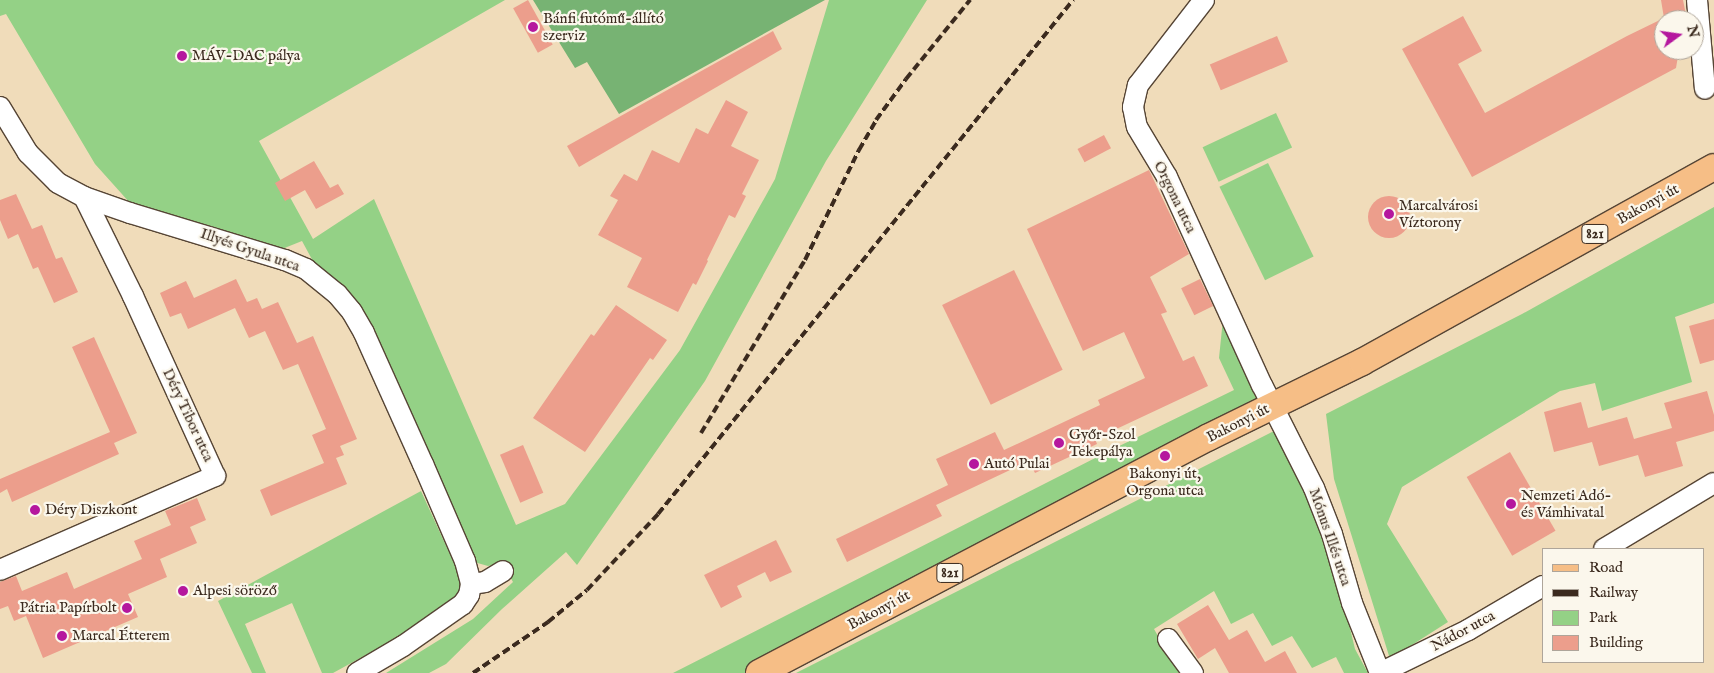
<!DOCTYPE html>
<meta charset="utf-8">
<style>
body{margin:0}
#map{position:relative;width:1714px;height:673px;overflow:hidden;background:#f0dcba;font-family:"IM FELL English",serif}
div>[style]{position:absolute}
.green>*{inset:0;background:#94d186;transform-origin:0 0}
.forest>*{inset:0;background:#77b373}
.building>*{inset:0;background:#ec9e8c;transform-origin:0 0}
.round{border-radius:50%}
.roads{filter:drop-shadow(1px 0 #564535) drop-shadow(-1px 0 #564535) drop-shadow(0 1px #564535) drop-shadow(0 -1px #564535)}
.minor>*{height:20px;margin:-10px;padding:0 10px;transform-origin:10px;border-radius:10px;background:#fff}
.major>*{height:26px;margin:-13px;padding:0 13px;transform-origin:13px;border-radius:13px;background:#f6be86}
.rail>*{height:4px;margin-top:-2px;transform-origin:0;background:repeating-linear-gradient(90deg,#3b2a1e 0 8px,transparent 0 12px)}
.dots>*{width:14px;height:14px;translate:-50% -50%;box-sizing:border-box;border:2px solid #fbf7ec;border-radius:50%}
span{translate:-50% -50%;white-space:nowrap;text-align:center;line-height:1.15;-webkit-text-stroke:4.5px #fbf7ec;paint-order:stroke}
.shield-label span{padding:1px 4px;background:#fbf7ec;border:1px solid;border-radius:4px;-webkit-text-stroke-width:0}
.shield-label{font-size:14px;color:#3b2a1e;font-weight:700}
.poi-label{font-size:15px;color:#3b2a1e}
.left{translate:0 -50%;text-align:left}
.right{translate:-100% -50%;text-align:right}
.street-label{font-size:15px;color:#3b2a1e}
.legend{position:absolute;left:1542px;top:548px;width:162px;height:115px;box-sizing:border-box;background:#fbf7ec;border:1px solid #aea59a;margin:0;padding:6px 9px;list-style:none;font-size:15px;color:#3b2a1e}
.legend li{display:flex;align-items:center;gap:10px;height:25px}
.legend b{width:25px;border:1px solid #aea59a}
.north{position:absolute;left:1654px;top:10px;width:50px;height:50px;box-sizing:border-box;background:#fbf7ec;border:1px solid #aea59a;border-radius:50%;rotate:76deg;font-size:14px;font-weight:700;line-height:20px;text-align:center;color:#3b2a1e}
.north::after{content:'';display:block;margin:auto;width:18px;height:22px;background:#b5179e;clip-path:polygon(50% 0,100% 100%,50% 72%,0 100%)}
</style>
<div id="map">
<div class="green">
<div style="clip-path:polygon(0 0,505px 0,259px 141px,313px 239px,374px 199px,516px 525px,565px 504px,680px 350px,775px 179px,829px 0,927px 0,826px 161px,705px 381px,577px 565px,566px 552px,502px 609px,446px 664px,429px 673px,386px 673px,473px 619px,513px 582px,502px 563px,488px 566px,474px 562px,368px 333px,333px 298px,302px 241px,277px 251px,130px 203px,95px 164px,6px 14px,0 16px)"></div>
<div style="left:1276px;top:113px;width:38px;height:81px;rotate:65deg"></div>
<div style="left:1268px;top:163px;width:104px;height:54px;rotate:64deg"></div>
<div style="clip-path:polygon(1714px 207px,1714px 303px,1675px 317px,1692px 382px,1602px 411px,1595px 383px,1560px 391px,1402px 487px,1387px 524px,1448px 622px,1390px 659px,1334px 479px,1326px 414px,1522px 314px)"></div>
<div style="clip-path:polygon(1224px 309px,1264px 405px,759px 673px,673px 673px,1107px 452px,1234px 390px,1219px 358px)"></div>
<div style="clip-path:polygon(1276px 430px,1333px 558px,1355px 649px,1368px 673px,1344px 673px,1336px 657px,1312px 668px,1292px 636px,1272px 646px,1253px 613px,1231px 624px,1214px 591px,1154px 629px,1179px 673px,796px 673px)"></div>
<div style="clip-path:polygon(421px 491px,465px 587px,455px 606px,333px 673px,322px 673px,292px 603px,245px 624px,266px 673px,252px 673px,218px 601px)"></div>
</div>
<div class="forest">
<div style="clip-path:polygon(533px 0,825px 0,619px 114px,587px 62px,575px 68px)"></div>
</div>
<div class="building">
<div style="left:528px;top:0;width:51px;height:17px;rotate:61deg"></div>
<div style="clip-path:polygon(1661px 0,1683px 0,1686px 15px,1664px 18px,1664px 50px,1679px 50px,1676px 68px,1472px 177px,1402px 49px,1463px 16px,1482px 51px,1458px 64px,1485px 113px,1627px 36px,1664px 18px)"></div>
<div style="clip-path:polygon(773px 31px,782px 49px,579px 167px,567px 146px)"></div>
<div style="left:1277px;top:36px;width:28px;height:73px;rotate:67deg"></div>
<div style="clip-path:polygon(726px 100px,748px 112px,731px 146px,759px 160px,742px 194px,746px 196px,735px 218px,729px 215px,707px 260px,708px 261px,696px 285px,693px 283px,678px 312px,627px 287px,642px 258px,598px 235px,618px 200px,610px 196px,624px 174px,637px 181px,652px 150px,679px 163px,696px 128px,708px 134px)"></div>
<div style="left:1104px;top:135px;width:15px;height:30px;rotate:62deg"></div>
<div style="clip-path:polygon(314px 161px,330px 188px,338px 184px,344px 194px,316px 209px,305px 190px,285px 201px,275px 183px)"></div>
<div style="clip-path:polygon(1149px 170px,1189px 254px,1150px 277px,1167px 312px,1161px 314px,1183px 361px,1194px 356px,1208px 386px,1095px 439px,1097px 444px,1035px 473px,1029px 461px,936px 505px,942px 516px,847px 562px,836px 539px,948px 485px,936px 459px,995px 432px,1004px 450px,1100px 405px,1098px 400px,1145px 378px,1124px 332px,1083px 351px,1027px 229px)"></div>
<div style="clip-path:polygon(16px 194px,32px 229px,42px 225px,56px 259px,62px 257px,78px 292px,54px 303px,38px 267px,33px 269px,18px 234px,8px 239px,0 220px,0 200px)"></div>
<div class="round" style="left:1368px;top:196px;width:42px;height:42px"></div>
<div style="left:1014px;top:270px;width:111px;height:80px;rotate:64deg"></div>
<div style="clip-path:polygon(236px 279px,247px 302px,257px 298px,262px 309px,278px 302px,297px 343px,313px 336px,357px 439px,340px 446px,344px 455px,336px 458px,347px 484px,271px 516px,260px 490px,324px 463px,312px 435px,326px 429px,298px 364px,283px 370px,265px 331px,249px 338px,235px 308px,188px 329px,181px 313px,170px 317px,160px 293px,186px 281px,194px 298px)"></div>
<div style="left:1200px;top:279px;width:30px;height:21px;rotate:64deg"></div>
<div style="clip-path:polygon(616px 305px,667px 340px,653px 360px,650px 358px,585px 452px,533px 418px,591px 334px,594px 336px)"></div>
<div style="clip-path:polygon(1714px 319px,1714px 360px,1700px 364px,1689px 326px)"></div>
<div style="clip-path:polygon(94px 337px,137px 433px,114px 443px,119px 454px,12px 502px,7px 489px,0 493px,0 479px,110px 432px,72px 347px)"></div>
<div style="clip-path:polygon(1707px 391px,1714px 415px,1714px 431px,1676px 442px,1683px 466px,1645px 477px,1638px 455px,1599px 466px,1592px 442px,1554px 452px,1544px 412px,1581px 402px,1588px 428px,1627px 417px,1634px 439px,1672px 428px,1664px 403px)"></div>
<div style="left:523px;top:445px;width:52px;height:25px;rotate:67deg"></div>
<div style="left:1510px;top:452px;width:91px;height:50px;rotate:60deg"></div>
<div style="clip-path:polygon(197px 498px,206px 520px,190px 527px,197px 543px,160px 559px,167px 577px,128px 594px,138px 617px,43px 658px,26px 616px,14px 621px,8px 606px,0 609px,0 582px,16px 576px,22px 591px,67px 572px,74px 589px,142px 559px,134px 541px,171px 525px,165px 511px)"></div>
<div style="clip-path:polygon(776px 540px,792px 572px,770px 582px,765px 572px,737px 586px,742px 597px,721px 608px,704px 575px)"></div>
<div style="clip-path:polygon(1208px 605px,1229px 640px,1247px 630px,1265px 662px,1285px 651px,1297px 673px,1229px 673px,1215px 648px,1198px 659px,1177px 624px)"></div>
</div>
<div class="roads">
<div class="minor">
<div style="left:1204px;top:0;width:108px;rotate:127.8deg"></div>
<div style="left:1138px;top:85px;width:23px;rotate:103deg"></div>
<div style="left:1133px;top:107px;width:20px;rotate:79deg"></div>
<div style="left:1137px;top:127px;width:58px;rotate:59deg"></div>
<div style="left:1167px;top:177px;width:229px;rotate:65.5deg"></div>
<div style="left:1262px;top:385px;width:115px;rotate:63.2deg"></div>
<div style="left:1314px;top:488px;width:49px;rotate:68.6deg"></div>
<div style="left:1332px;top:534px;width:72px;rotate:73.8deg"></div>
<div style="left:1352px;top:603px;width:75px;rotate:68.2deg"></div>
<div style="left:1697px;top:0;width:89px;rotate:84.9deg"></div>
<div style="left:0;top:107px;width:54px;rotate:58.7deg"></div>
<div style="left:28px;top:153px;width:42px;rotate:45deg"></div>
<div style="left:58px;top:183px;width:30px;rotate:28deg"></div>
<div style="left:84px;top:197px;width:49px;rotate:19.2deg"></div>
<div style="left:130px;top:213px;width:162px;rotate:16.9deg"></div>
<div style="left:285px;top:260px;width:23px;rotate:23deg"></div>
<div style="left:306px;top:269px;width:40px;rotate:39deg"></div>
<div style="left:337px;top:294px;width:23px;rotate:50deg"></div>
<div style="left:352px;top:312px;width:24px;rotate:60deg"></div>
<div style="left:364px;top:333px;width:144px;rotate:65.8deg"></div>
<div style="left:423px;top:464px;width:106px;rotate:66.6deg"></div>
<div style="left:465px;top:561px;width:24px;rotate:75deg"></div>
<div style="left:471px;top:584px;width:11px;rotate:100deg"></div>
<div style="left:469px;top:595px;width:11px;rotate:124deg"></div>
<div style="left:463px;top:604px;width:73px;rotate:145deg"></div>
<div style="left:403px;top:646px;width:53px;rotate:149.6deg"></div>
<div style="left:1604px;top:549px;width:128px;rotate:-31deg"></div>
<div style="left:0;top:570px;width:235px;rotate:-23.6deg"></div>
<div style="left:215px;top:476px;width:198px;rotate:-114.5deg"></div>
<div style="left:133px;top:296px;width:110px;rotate:-116.3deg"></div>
<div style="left:471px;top:584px;width:14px;rotate:-8deg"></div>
<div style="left:485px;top:582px;width:21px;rotate:-31deg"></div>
<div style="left:1168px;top:639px;width:42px;rotate:53.7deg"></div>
<div style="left:1380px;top:673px;width:98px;rotate:-26deg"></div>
<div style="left:1468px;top:630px;width:87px;rotate:-30.4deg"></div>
</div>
<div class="major">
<div style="left:759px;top:673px;width:508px;rotate:-27.67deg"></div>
<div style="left:1209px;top:437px;width:170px;rotate:-26.1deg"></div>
<div style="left:1362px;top:362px;width:402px;rotate:-29deg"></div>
</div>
</div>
<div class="rail">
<div style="left:701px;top:433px;width:202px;rotate:-59deg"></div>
<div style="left:805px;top:260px;width:123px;rotate:-63.9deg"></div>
<div style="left:859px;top:150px;width:34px;rotate:-60deg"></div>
<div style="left:876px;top:120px;width:51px;rotate:-53.8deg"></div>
<div style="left:906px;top:79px;width:102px;rotate:-51deg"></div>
<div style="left:473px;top:673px;width:91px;rotate:-34.2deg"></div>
<div style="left:548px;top:622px;width:50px;rotate:-39.4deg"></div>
<div style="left:587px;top:590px;width:104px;rotate:-46.9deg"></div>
<div style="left:658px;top:514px;width:661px;rotate:-51.08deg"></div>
</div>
<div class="dots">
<div style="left:533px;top:27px;background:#b5179e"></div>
<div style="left:182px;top:56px;background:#b5179e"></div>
<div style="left:1389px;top:214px;background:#b5179e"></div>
<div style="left:1059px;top:443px;background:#b5179e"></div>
<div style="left:1165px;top:456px;background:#b5179e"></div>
<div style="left:974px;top:464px;background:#b5179e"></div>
<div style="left:1511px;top:504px;background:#b5179e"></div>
<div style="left:35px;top:510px;background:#b5179e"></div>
<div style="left:183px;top:591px;background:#b5179e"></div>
<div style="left:127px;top:608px;background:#b5179e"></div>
<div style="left:62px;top:636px;background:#b5179e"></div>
</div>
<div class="shield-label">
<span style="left:1595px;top:234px">821</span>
<span style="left:950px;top:573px">821</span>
</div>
<div class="poi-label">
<span class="left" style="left:543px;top:27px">Bánfi futómű-állító<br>szerviz</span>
<span class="left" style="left:192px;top:56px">MÁV-DAC pálya</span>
<span class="left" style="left:1399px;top:214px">Marcalvárosi<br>Víztorony</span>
<span class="left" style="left:1069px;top:443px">Győr-Szol<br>Tekepálya</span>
<span class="left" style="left:984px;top:464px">Autó Pulai</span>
<span style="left:1165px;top:482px">Bakonyi út,<br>Orgona utca</span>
<span class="left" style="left:1521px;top:504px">Nemzeti Adó-<br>és Vámhivatal</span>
<span class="left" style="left:45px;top:510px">Déry Diszkont</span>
<span class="left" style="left:193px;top:591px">Alpesi söröző</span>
<span class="right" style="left:117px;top:608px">Pátria Papírbolt</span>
<span class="left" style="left:72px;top:636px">Marcal Étterem</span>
</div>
<div class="street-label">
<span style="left:1175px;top:197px;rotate:64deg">Orgona utca</span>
<span style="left:1648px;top:204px;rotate:-29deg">Bakonyi út</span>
<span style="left:250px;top:250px;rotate:19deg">Illyés Gyula utca</span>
<span style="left:188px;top:415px;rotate:65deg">Déry Tibor utca</span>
<span style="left:1238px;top:423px;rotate:-27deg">Bakonyi út</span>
<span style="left:1330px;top:537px;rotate:71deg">Mónus Illés utca</span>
<span style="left:879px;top:610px;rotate:-28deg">Bakonyi út</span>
<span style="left:1463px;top:631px;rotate:-28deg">Nádor utca</span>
</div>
<ul class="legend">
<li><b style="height:6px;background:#f6be86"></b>Road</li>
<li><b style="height:6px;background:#3b2a1e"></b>Railway</li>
<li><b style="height:14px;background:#94d186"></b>Park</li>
<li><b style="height:14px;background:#ec9e8c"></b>Building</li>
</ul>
<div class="north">N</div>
</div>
